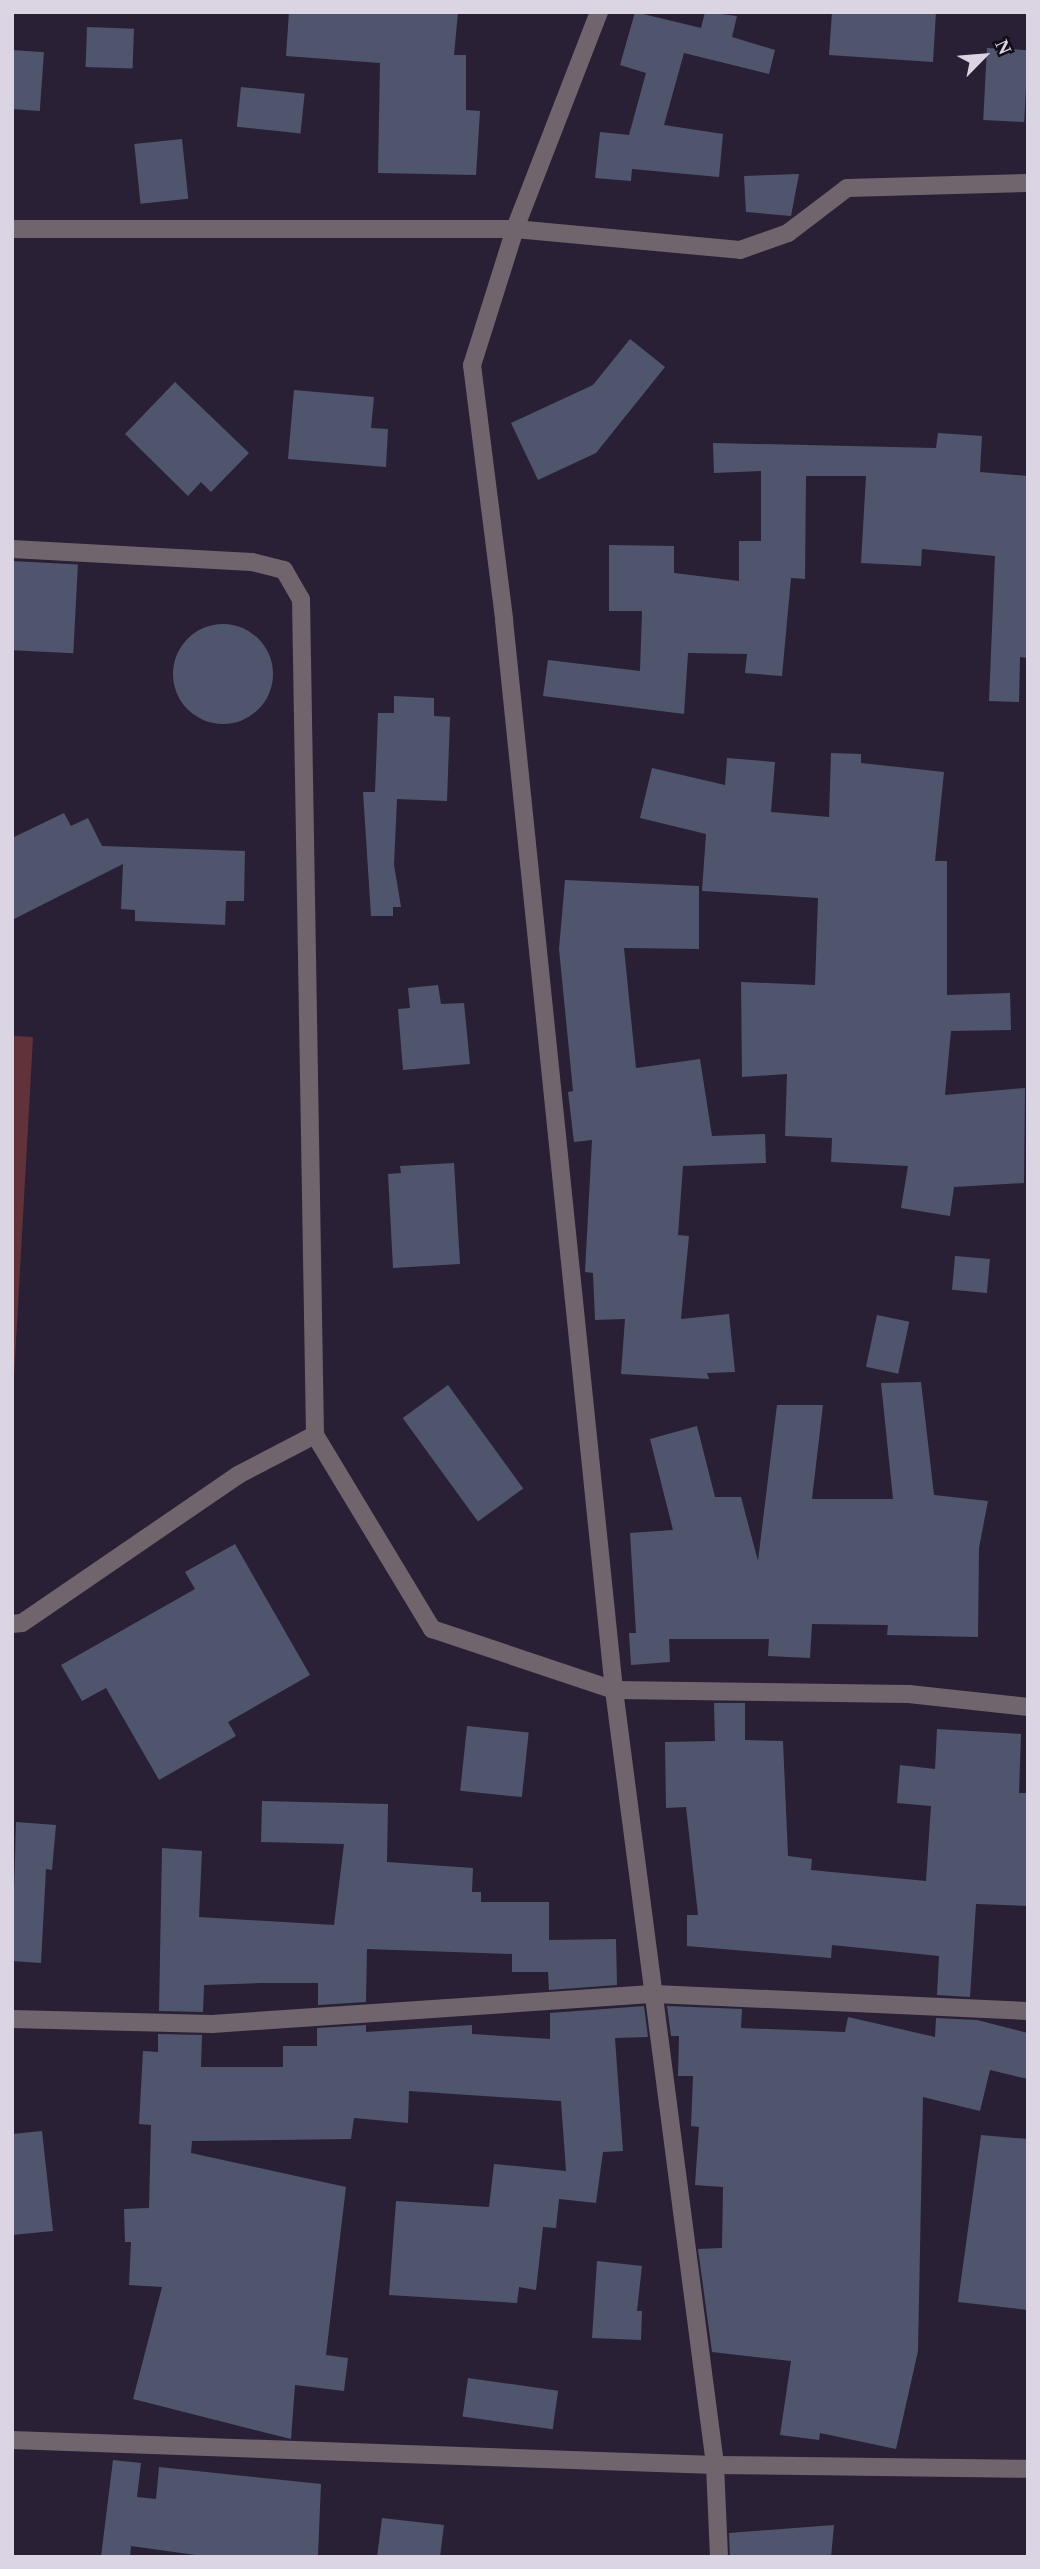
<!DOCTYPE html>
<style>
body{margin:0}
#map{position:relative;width:1040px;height:2569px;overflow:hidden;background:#2a2035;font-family:"Times New Roman",serif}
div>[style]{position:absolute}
.green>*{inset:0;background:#62323b}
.building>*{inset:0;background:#4f556d;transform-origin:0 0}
.round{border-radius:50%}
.minor>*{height:18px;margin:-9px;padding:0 9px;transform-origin:9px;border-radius:9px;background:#70656d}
span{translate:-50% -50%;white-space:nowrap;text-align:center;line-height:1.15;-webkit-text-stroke:7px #110c16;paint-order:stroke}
.frame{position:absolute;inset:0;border:14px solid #dbd5e3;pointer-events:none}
.north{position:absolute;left:949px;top:21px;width:70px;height:70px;-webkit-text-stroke:5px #110c16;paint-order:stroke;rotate:65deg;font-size:19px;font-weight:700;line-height:28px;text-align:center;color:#dbd5e3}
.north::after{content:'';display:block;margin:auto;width:24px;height:32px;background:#dbd5e3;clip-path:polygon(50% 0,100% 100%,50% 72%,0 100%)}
</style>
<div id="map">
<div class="green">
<div style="clip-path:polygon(12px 1036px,33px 1037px,12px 1412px)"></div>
</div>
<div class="building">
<div style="clip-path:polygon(289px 12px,458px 12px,454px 55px,466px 55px,466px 110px,480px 111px,476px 175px,378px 173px,380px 63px,286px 56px)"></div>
<div style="clip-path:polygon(635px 12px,701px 28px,705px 12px,737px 16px,732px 37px,775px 50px,769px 74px,684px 53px,664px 125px,723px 134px,719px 177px,632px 169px,631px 181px,595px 178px,600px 132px,629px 135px,646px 73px,620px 65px)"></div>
<div style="clip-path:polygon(832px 12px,936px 12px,933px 62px,829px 55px)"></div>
<div style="left:87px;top:27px;width:47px;height:40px;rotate:2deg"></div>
<div style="left:987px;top:48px;width:41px;height:72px;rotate:3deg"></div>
<div style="left:12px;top:50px;width:32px;height:59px;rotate:4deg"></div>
<div style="left:241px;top:87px;width:64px;height:40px;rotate:6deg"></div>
<div style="left:182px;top:139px;width:60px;height:48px;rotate:84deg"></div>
<div style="clip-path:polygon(799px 174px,791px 216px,746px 212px,744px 176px)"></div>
<div style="clip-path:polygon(630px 339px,665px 367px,596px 453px,538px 480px,511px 423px,593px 385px)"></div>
<div style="clip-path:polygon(175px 382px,249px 453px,211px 492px,201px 482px,188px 496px,125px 434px)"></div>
<div style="clip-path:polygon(294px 390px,374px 397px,371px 428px,388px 429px,386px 467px,288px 459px)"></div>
<div style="clip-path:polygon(938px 433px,982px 436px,980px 472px,1028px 476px,1028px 658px,1020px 657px,1019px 702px,989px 701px,995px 556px,922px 549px,921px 566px,861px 563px,866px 476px,806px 476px,805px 579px,791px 578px,782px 676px,745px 673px,747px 654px,688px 653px,684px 714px,543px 696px,548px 660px,640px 671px,642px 611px,609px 611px,609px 545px,674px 546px,674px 573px,739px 581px,739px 541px,761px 541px,761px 471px,714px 473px,713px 443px,936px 448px)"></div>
<div style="left:12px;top:561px;width:66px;height:89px;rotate:3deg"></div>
<div class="round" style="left:173px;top:624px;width:100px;height:100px"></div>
<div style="clip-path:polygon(394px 696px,434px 698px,434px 716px,450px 717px,447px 801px,397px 799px,394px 865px,401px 907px,393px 907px,393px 916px,371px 916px,363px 792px,375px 792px,378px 713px,394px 713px)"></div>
<div style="clip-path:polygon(831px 753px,861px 754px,861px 763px,944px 772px,935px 861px,947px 861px,947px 995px,1010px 993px,1011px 1030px,951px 1031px,945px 1095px,1025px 1088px,1024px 1183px,954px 1187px,950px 1216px,901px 1208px,908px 1166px,831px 1162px,832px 1138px,785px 1136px,787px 1074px,742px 1077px,741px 982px,815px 985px,818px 898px,702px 891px,706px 834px,640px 818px,652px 768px,725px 785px,727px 758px,775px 762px,771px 812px,829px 817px)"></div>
<div style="clip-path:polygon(64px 813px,71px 826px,88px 818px,102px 846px,245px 851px,244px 901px,226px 901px,225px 925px,135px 921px,135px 910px,121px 909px,123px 864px,12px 920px,12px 838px)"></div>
<div style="clip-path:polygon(565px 880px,699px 886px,699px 949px,624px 948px,636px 1068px,700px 1059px,712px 1136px,765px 1134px,766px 1163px,683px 1166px,678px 1235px,689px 1236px,681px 1319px,729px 1314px,735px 1372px,707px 1373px,709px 1379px,621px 1374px,625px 1319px,595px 1320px,593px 1273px,585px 1272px,592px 1140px,574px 1142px,568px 1092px,573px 1091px,559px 949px)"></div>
<div style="clip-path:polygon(438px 985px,441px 1004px,464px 1003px,470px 1064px,403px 1070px,398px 1009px,410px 1008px,408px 988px)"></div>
<div style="clip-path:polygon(454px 1163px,460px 1264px,393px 1268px,388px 1174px,401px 1173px,400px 1166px)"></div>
<div style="left:955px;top:1256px;width:35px;height:34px;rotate:5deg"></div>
<div style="left:877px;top:1315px;width:33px;height:53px;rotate:12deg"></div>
<div style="clip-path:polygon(921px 1382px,934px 1495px,988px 1501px,979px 1548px,978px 1637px,887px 1635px,888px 1625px,812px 1624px,810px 1658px,768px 1656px,769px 1639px,669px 1639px,670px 1662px,631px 1665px,629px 1633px,636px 1633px,630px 1533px,673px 1530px,650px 1439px,697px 1426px,715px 1497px,741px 1497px,758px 1561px,777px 1405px,823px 1405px,812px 1499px,893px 1499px,881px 1383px)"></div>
<div style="left:448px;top:1385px;width:128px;height:56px;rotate:54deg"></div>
<div style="clip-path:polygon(235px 1544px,310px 1675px,228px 1722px,236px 1736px,159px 1780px,106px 1688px,82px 1701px,61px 1665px,195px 1589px,185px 1572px)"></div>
<div style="clip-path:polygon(714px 1703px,745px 1703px,745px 1740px,783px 1741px,788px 1856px,812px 1859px,811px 1870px,926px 1881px,931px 1806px,897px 1803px,900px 1765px,935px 1769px,937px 1729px,1021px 1734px,1019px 1793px,1028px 1793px,1028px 1906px,976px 1904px,970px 1997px,937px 1995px,939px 1956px,832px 1945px,831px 1958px,687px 1946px,687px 1915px,698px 1915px,686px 1807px,666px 1808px,665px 1742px,715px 1741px)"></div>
<div style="left:467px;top:1726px;width:62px;height:65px;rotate:6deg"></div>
<div style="clip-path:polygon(262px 1801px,388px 1804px,387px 1862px,473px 1868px,472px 1892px,481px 1892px,481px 1902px,549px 1902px,549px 1940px,616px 1939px,617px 1985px,549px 1990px,548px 1972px,512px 1972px,512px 1954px,367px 1949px,366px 2002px,318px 2005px,318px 1983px,260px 1983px,204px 1985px,203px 2012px,159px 2011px,162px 1848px,202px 1851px,199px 1917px,334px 1925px,344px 1844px,261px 1842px)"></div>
<div style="clip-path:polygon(16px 1822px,56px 1825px,52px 1870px,46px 1869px,41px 1963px,12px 1961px)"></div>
<div style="clip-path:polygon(644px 2006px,648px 2037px,615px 2038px,623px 2151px,603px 2152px,596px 2203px,559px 2199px,556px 2228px,543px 2227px,536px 2290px,519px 2287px,517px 2303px,389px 2295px,396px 2201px,489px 2207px,494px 2164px,566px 2171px,561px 2101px,409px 2091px,408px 2123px,354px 2118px,351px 2139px,192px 2141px,191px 2153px,346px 2187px,326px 2355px,348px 2358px,344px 2391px,295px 2385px,291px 2439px,133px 2399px,162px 2287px,129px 2285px,131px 2242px,125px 2242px,124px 2209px,149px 2208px,151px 2125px,139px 2124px,143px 2051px,158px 2052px,158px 2034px,202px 2035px,201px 2067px,283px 2067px,283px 2046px,317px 2046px,317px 2028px,366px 2025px,366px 2032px,472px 2025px,472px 2034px,550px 2039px,550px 2013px)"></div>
<div style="clip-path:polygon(667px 2006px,742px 2009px,741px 2028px,845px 2032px,848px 2017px,935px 2037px,936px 2018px,977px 2020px,1028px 2033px,1028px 2079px,990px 2070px,980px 2111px,923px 2097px,918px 2351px,896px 2449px,820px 2433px,819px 2440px,780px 2435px,791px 2361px,712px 2352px,698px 2249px,722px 2248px,723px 2187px,695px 2185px,699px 2127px,691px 2126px,693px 2076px,678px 2076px,679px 2036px,671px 2036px)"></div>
<div style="clip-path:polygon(42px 2131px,53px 2231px,12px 2235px,12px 2134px)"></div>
<div style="clip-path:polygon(981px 2135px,1028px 2139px,1028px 2310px,958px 2302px)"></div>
<div style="clip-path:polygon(597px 2261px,642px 2266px,637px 2311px,642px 2311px,641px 2340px,592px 2338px)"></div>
<div style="left:468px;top:2378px;width:91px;height:39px;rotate:8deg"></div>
<div style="clip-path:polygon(113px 2460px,141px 2463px,137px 2497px,156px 2499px,159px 2467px,321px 2484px,318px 2555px,210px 2557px,131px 2546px,130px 2557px,101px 2557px)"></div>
<div style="clip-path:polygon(382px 2518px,444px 2525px,440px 2557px,377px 2557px)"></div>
<div style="clip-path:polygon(834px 2525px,831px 2557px,730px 2557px,729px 2533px)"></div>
</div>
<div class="minor">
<div style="left:599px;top:12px;width:233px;rotate:111.2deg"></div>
<div style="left:515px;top:229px;width:143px;rotate:107.5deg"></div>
<div style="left:472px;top:365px;width:257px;rotate:82.8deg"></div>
<div style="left:504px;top:620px;width:1076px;rotate:84.13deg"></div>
<div style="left:614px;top:1690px;width:782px;rotate:82.57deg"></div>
<div style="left:715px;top:2465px;width:92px;rotate:87.5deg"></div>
<div style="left:12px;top:229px;width:503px"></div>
<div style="left:515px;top:229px;width:226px;rotate:5.3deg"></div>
<div style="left:740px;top:250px;width:51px;rotate:-19.5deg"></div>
<div style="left:788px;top:233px;width:74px;rotate:-37.3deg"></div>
<div style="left:847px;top:188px;width:181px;rotate:-1.6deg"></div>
<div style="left:12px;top:549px;width:240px;rotate:3.1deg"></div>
<div style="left:252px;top:562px;width:33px;rotate:14deg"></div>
<div style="left:284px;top:570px;width:34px;rotate:60deg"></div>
<div style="left:301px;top:599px;width:836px;rotate:89.04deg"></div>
<div style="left:315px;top:1435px;width:227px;rotate:58.9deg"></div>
<div style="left:432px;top:1629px;width:192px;rotate:18.5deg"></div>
<div style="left:614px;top:1690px;width:295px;rotate:0.8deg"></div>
<div style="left:909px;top:1694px;width:120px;rotate:6.2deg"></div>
<div style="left:12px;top:1624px;width:10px;rotate:-6deg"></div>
<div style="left:22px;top:1623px;width:262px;rotate:-34.4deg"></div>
<div style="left:238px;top:1475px;width:87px;rotate:-27.5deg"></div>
<div style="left:12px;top:2019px;width:200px;rotate:1.4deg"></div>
<div style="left:212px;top:2024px;width:444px;rotate:-3.9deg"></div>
<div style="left:655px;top:1994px;width:373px;rotate:2.6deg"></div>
<div style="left:12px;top:2440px;width:703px;rotate:2.04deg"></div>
<div style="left:715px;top:2465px;width:313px;rotate:0.7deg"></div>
</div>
<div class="frame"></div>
<div class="north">N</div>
</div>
